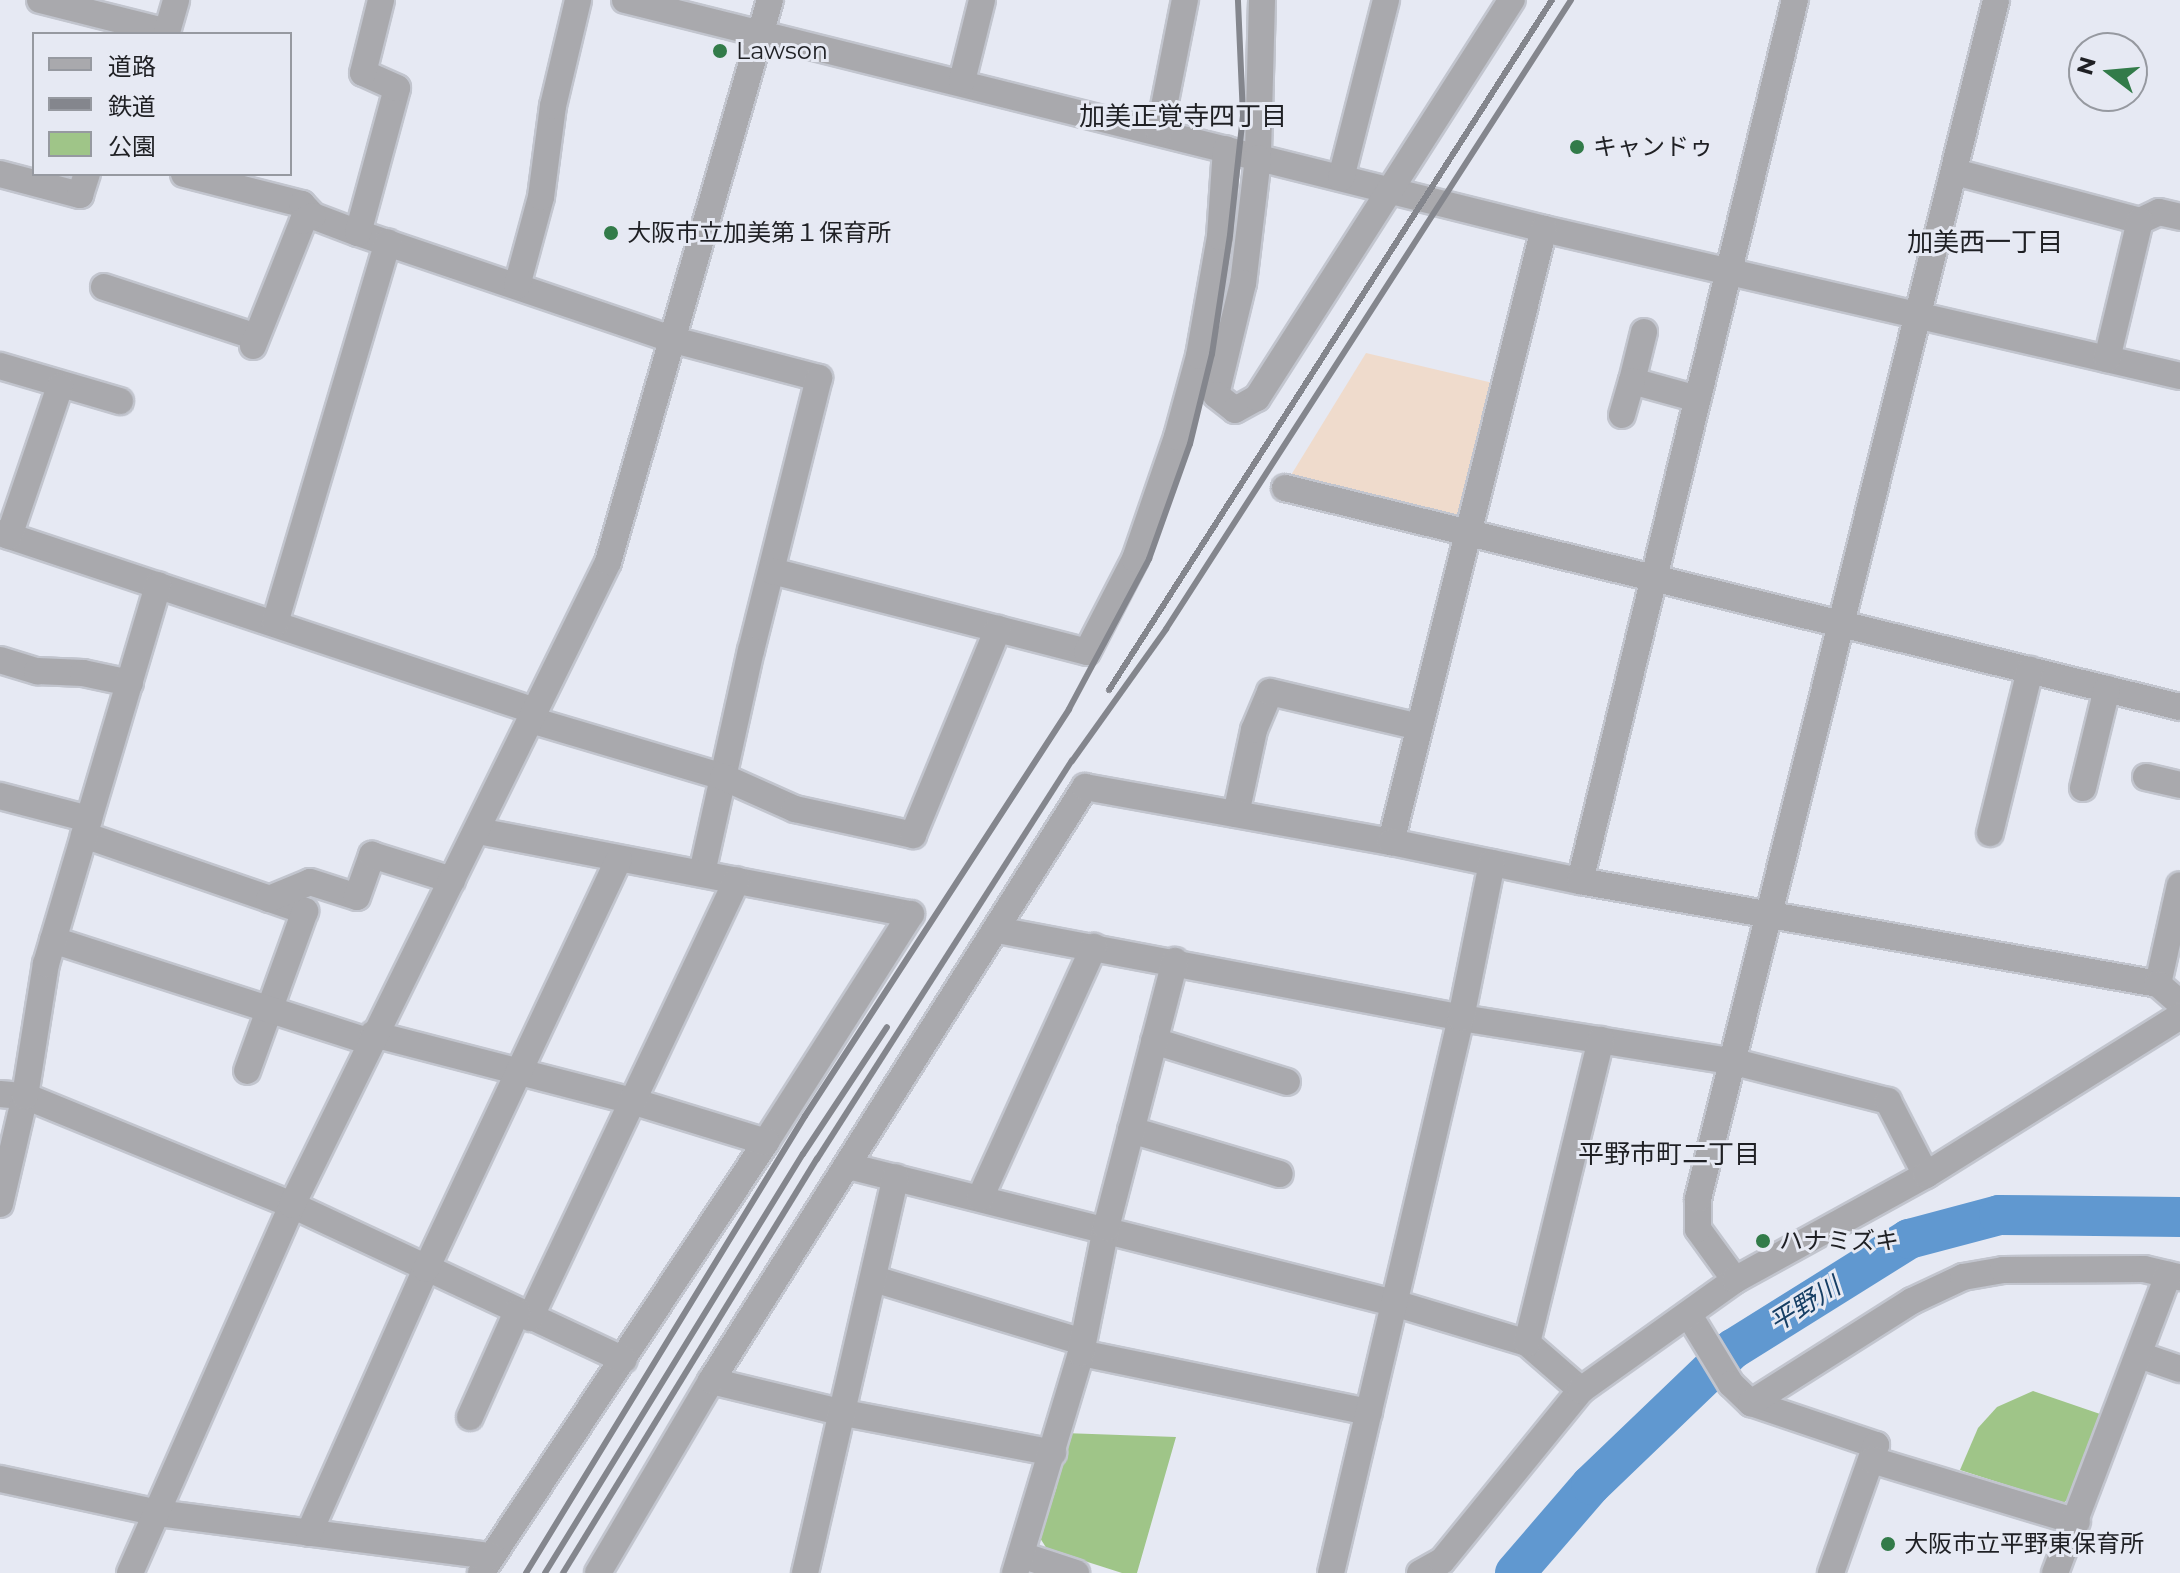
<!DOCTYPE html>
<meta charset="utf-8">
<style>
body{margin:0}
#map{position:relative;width:2180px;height:1573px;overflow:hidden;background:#e6e9f3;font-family:Montserrat,"Noto Sans JP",sans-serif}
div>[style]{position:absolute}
.industrial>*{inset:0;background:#efdbcc}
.green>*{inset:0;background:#9fc588}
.river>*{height:40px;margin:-20px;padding:0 20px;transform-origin:20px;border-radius:20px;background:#6098d0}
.roads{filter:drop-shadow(2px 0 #c2c5ce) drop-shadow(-2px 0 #c2c5ce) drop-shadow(0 2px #c2c5ce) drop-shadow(0 -2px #c2c5ce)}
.minor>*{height:26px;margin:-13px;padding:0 13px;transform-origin:13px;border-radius:13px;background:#a9a9ad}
.rail>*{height:6px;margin:-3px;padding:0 3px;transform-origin:3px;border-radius:3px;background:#84868d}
.dots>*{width:22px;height:22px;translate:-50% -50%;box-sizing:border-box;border:4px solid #e6e9f3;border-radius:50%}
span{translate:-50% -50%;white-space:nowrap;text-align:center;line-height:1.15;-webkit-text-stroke:6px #e6e9f3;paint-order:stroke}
.poi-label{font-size:24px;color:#1f2024}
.left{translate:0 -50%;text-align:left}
.neighbourhood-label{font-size:26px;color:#1f2024}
.water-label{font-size:26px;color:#163e64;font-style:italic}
.legend{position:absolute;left:32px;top:32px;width:260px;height:144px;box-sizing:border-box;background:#e6e9f3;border:2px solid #9699a0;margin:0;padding:10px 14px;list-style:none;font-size:24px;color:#1f2024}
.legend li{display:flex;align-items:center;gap:16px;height:40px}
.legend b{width:40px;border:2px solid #9699a0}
.north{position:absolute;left:2068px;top:32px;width:80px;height:80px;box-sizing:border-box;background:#e6e9f3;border:2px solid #9699a0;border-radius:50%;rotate:286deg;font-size:22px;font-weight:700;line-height:32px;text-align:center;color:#1f2024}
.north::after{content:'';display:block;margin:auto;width:28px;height:36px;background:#327b49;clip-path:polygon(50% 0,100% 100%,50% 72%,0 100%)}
</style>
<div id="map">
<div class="industrial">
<div style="clip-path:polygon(1366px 353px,1493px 383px,1459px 522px,1288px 480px)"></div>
</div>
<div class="green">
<div style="clip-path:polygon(2033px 1391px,2103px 1415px,2075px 1495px,2063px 1503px,1960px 1470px,1978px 1428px,1997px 1407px)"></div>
<div style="clip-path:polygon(1064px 1433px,1176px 1437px,1137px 1573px,1122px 1573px,1047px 1549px,1040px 1538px,1057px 1486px,1051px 1484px)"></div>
</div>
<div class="river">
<div style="left:1515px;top:1573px;width:116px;rotate:-49.2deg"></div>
<div style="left:1591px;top:1485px;width:197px;rotate:-43.8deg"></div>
<div style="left:1733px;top:1349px;width:208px;rotate:-32deg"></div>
<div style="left:1909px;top:1239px;width:93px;rotate:-14.9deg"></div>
<div style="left:1999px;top:1215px;width:181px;rotate:0.6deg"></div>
</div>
<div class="roads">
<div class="minor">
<div style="left:40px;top:0;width:131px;rotate:14.1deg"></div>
<div style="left:167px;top:32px;width:33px;rotate:-74deg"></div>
<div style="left:625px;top:0;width:947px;rotate:13.99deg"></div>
<div style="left:1544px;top:229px;width:653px;rotate:13.01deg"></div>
<div style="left:1262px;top:0;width:158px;rotate:91.5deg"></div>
<div style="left:1258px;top:158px;width:126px;rotate:96.8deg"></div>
<div style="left:1243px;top:283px;width:115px;rotate:103.6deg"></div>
<div style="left:1216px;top:395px;width:24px;rotate:38deg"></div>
<div style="left:1235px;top:410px;width:25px;rotate:-29deg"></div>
<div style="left:1257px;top:398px;width:473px;rotate:-57.4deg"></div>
<div style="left:962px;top:81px;width:83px;rotate:-76.1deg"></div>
<div style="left:1159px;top:132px;width:135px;rotate:-78.9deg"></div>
<div style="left:1955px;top:172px;width:191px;rotate:14.8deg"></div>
<div style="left:2140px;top:221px;width:21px;rotate:-25deg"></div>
<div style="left:2159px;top:212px;width:22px;rotate:13deg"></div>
<div style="left:0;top:174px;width:83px;rotate:14.7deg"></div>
<div style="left:80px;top:195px;width:22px;rotate:-72deg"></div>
<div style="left:184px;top:174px;width:122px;rotate:14.3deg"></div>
<div style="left:302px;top:204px;width:16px;rotate:47deg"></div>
<div style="left:313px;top:216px;width:48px;rotate:20.7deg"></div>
<div style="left:358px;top:233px;width:334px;rotate:18.7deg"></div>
<div style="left:674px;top:340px;width:150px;rotate:14.7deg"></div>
<div style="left:819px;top:378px;width:280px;rotate:104deg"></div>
<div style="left:751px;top:650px;width:228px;rotate:102.4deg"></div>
<div style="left:1341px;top:178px;width:184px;rotate:-75.8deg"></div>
<div style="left:358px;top:233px;width:150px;rotate:-74.9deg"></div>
<div style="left:397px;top:88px;width:37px;rotate:-156deg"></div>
<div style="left:363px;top:73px;width:75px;rotate:-76.1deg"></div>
<div style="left:517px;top:286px;width:92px;rotate:-74.9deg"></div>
<div style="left:541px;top:197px;width:92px;rotate:-82.5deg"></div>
<div style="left:553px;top:106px;width:109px;rotate:-76.7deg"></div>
<div style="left:104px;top:287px;width:160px;rotate:18.2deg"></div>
<div style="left:1644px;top:332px;width:50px;rotate:103.8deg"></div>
<div style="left:1632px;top:381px;width:68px;rotate:15.3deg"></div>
<div style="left:253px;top:346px;width:135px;rotate:-68.2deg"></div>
<div style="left:303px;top:221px;width:11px;rotate:-27deg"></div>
<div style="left:2107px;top:359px;width:142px;rotate:-76.6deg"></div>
<div style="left:0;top:366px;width:125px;rotate:16.3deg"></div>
<div style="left:1622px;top:415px;width:35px;rotate:-74deg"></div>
<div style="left:1285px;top:488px;width:921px;rotate:13.75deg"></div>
<div style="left:0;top:533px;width:564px;rotate:18.4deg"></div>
<div style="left:9px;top:536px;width:158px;rotate:-71.2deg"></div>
<div style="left:772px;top:571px;width:325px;rotate:14.4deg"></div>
<div style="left:1087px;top:652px;width:105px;rotate:-62.7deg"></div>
<div style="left:1135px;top:559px;width:129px;rotate:-71deg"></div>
<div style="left:1177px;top:437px;width:84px;rotate:-74.8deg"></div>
<div style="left:1199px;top:356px;width:121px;rotate:-80deg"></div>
<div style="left:1220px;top:237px;width:88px;rotate:-86.1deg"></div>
<div style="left:275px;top:623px;width:397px;rotate:-73.5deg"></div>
<div style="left:0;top:660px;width:39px;rotate:17deg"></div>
<div style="left:37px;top:671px;width:46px;rotate:2.5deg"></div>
<div style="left:83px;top:673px;width:48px;rotate:12deg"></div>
<div style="left:531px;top:720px;width:200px;rotate:16.5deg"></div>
<div style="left:723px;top:777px;width:79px;rotate:24deg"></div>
<div style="left:795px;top:809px;width:121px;rotate:12.4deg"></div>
<div style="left:913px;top:835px;width:223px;rotate:-67.6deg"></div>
<div style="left:2146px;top:777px;width:35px;rotate:13deg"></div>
<div style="left:2083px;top:788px;width:102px;rotate:-76.4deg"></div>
<div style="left:0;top:796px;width:92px;rotate:14.5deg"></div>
<div style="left:1236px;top:814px;width:86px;rotate:-77.9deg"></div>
<div style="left:1254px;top:730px;width:41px;rotate:-67.2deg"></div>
<div style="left:1270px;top:692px;width:153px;rotate:13.2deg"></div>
<div style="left:478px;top:831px;width:441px;rotate:10.9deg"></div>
<div style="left:911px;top:914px;width:270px;rotate:122.5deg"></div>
<div style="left:766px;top:1142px;width:517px;rotate:123.47deg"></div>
<div style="left:1990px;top:833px;width:168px;rotate:-76.2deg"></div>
<div style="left:84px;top:835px;width:234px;rotate:19deg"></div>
<div style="left:305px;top:911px;width:170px;rotate:109.9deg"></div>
<div style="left:1391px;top:842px;width:632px;rotate:-75.99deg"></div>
<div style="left:1580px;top:881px;width:907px;rotate:-76.29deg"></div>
<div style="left:269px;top:899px;width:44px;rotate:-22.5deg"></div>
<div style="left:310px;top:882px;width:49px;rotate:17.7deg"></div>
<div style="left:357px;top:897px;width:45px;rotate:-70.3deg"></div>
<div style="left:372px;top:855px;width:84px;rotate:17.4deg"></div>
<div style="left:997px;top:930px;width:472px;rotate:10.7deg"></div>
<div style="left:1461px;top:1018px;width:278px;rotate:9.1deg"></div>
<div style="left:1735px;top:1062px;width:158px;rotate:14.3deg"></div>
<div style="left:1888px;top:1101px;width:83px;rotate:62.8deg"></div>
<div style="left:53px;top:940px;width:333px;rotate:17.8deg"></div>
<div style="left:2158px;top:984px;width:101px;rotate:-77.5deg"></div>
<div style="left:373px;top:1034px;width:268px;rotate:14.5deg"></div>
<div style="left:632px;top:1101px;width:140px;rotate:17deg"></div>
<div style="left:1154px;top:1041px;width:139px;rotate:17.1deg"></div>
<div style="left:0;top:1094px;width:25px;rotate:5deg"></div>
<div style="left:25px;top:1096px;width:288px;rotate:22.2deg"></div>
<div style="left:292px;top:1205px;width:366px;rotate:25deg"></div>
<div style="left:1131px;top:1130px;width:155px;rotate:16.5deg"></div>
<div style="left:848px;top:1166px;width:563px;rotate:14.09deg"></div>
<div style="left:1394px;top:1303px;width:139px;rotate:16.7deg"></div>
<div style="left:1527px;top:1343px;width:72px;rotate:41deg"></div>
<div style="left:980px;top:1198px;width:276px;rotate:-65.6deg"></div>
<div style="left:0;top:1204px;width:111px;rotate:-77deg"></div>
<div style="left:25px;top:1096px;width:134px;rotate:-81deg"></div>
<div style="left:46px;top:964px;width:395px;rotate:-73.5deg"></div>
<div style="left:874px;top:1279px;width:218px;rotate:16.8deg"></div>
<div style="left:1735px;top:1280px;width:63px;rotate:-126deg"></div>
<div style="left:1698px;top:1229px;width:30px;rotate:-90deg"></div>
<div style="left:1698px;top:1199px;width:1235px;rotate:-76.04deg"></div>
<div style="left:1689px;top:1315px;width:81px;rotate:58.7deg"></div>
<div style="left:1731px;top:1384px;width:28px;rotate:44deg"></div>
<div style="left:1751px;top:1403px;width:132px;rotate:18.6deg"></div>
<div style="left:1876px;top:1445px;width:136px;rotate:109.4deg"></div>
<div style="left:530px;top:1318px;width:484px;rotate:-64.7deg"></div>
<div style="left:1527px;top:1343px;width:312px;rotate:-76.3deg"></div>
<div style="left:1081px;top:1353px;width:294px;rotate:11.6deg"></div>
<div style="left:2139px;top:1355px;width:43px;rotate:18.9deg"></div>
<div style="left:711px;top:1381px;width:137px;rotate:13.5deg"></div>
<div style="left:844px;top:1413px;width:213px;rotate:10.8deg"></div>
<div style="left:1751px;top:1403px;width:191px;rotate:-32.4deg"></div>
<div style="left:1912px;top:1301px;width:56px;rotate:-25.2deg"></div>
<div style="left:1963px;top:1277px;width:41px;rotate:-9.9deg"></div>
<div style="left:2003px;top:1270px;width:141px;rotate:-0.4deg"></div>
<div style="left:2144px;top:1269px;width:37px;rotate:13deg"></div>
<div style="left:470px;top:1417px;width:115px;rotate:-65.9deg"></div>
<div style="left:1872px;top:1460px;width:214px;rotate:16.8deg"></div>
<div style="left:0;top:1479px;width:162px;rotate:12.1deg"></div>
<div style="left:158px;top:1513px;width:336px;rotate:7.4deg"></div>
<div style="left:309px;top:1533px;width:289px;rotate:-66.1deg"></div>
<div style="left:426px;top:1269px;width:453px;rotate:-64.8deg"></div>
<div style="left:1021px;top:1555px;width:58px;rotate:18.1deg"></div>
<div style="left:130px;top:1573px;width:402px;rotate:-66.2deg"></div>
<div style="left:292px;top:1205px;width:716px;rotate:-63.83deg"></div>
<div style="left:608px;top:562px;width:585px;rotate:-73.92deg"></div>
<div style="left:598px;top:1573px;width:223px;rotate:-59.5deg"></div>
<div style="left:711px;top:1381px;width:702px;rotate:-57.8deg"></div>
<div style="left:1085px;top:787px;width:311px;rotate:10.2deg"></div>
<div style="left:1391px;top:842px;width:193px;rotate:11.7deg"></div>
<div style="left:1580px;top:881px;width:587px;rotate:10.1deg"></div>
<div style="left:2158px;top:984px;width:29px;rotate:41deg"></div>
<div style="left:805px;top:1573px;width:406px;rotate:-77.1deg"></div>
<div style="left:1015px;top:1573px;width:230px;rotate:-73.3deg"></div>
<div style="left:1081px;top:1353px;width:127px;rotate:-78.7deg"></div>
<div style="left:1106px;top:1228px;width:276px;rotate:-75.5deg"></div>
<div style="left:1331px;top:1573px;width:570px;rotate:-76.82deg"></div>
<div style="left:1461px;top:1018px;width:158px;rotate:-78.7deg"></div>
<div style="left:1420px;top:1573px;width:25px;rotate:-29deg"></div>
<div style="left:1442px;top:1561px;width:220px;rotate:-50.9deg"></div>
<div style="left:1581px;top:1390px;width:189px;rotate:-35.5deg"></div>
<div style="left:1735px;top:1280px;width:218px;rotate:-28.8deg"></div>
<div style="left:1926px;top:1175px;width:300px;rotate:-32deg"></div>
<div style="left:2055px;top:1573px;width:319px;rotate:-69.2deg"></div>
</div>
</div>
<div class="rail">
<div style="left:1109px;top:690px;width:820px;rotate:-57.3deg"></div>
<div style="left:526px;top:1573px;width:535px;rotate:-58.6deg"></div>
<div style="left:805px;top:1116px;width:485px;rotate:-57deg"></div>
<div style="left:1069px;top:709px;width:170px;rotate:-61.9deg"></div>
<div style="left:1149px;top:559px;width:122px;rotate:-70.4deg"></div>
<div style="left:1190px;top:444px;width:93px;rotate:-76.3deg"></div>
<div style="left:1212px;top:354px;width:120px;rotate:-81.4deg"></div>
<div style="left:1230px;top:235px;width:120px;rotate:-83.8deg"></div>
<div style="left:1243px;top:116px;width:116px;rotate:-92.5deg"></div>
<div style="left:545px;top:1573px;width:492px;rotate:-58.4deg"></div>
<div style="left:803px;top:1154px;width:152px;rotate:-56.5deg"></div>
<div style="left:563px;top:1573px;width:486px;rotate:-58.5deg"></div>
<div style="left:817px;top:1159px;width:473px;rotate:-57.4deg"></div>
<div style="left:1072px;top:761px;width:162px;rotate:-54.5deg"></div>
<div style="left:1166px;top:629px;width:748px;rotate:-57.22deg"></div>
</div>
<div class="dots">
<div style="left:720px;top:51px;background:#327b49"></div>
<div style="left:1577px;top:147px;background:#327b49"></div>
<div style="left:611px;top:233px;background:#327b49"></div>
<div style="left:1763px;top:1241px;background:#327b49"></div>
<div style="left:1888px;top:1544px;background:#327b49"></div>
</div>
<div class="poi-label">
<span class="left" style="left:736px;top:51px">Lawson</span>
<span class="left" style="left:1593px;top:147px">キャンドゥ</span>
<span class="left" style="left:627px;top:233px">大阪市立加美第１保育所</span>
<span class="left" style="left:1779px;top:1241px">ハナミズキ</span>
<span class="left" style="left:1904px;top:1544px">大阪市立平野東保育所</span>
</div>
<div class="neighbourhood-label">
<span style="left:1183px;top:117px">加美正覚寺四丁目</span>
<span style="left:1985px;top:243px">加美西一丁目</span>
<span style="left:1669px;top:1155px">平野市町二丁目</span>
</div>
<div class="water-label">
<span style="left:1805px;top:1305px;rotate:-32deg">平野川</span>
</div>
<ul class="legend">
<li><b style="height:10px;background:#a9a9ad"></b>道路</li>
<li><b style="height:10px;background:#84868d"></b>鉄道</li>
<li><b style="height:22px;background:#9fc588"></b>公園</li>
</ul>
<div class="north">N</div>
</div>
